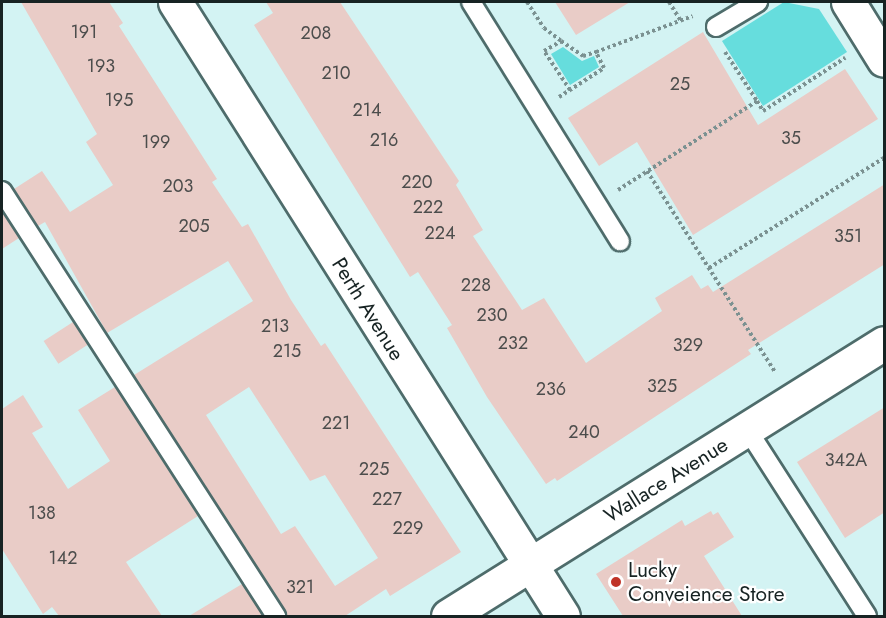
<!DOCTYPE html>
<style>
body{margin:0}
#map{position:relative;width:886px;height:618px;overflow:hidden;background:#d3f3f3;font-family:Jost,sans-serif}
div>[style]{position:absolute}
.green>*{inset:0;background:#6dd}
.building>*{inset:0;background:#e9ccc7;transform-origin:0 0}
.path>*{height:4px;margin-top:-2px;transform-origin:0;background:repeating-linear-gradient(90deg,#7b9191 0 3px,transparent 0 6px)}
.roads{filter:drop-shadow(2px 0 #4e6c6b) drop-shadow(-2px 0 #4e6c6b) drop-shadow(0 2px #4e6c6b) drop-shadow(0 -2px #4e6c6b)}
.service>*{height:18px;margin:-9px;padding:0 9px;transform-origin:9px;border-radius:9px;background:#fff}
.minor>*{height:33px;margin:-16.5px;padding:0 16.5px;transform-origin:16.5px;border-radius:16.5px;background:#fff}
.dots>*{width:16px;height:16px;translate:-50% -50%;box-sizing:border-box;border:3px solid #fff;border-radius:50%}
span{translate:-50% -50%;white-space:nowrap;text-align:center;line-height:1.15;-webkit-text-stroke:4.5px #fff;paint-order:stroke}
.number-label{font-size:18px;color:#4c4d4c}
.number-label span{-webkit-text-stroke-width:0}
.street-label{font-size:21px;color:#172323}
.poi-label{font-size:21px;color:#172323}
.left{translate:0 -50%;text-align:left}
.frame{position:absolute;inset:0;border:3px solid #172323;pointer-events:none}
</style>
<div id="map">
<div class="green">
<div style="clip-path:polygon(784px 2px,819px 9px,847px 52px,763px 106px,722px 41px)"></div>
<div style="clip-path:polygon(563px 47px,582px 61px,594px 56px,599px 67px,570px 85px,551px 54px)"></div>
</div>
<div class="building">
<div style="clip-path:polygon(evenodd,21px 2px,109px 2px,123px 23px,119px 26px,217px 179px,212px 182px,242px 227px,248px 224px,291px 300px,321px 346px,325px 343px,461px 552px,390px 596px,386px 589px,345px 616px,287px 616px,134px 375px,253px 301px,228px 261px,107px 333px,45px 222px,38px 226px,14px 189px,42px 171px,70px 212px,113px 185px,86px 142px,97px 134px,21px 2px,249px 387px,310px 481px,325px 475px,378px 558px,335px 586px,295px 526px,281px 534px,206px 415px,249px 387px)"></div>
<div style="clip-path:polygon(266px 2px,340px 2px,459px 181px,456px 185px,483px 230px,473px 236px,522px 310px,544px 298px,586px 363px,662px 311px,655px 298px,692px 275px,701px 289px,708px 285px,713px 292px,885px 184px,885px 264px,748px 350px,751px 354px,557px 481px,555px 478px,546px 484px,487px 397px,447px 328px,452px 325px,418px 272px,410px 277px,254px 25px,273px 13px)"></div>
<div style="clip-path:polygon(555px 2px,630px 2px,576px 35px)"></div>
<div style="clip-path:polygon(703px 32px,758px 125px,845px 69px,878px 119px,693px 235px,637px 142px,599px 166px,568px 118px)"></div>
<div style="clip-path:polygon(2px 211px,19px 238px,2px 249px)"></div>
<div style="left:73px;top:322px;width:27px;height:35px;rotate:57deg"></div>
<div style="clip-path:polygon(115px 387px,198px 516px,126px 562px,162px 616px,59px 616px,52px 607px,43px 614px,2px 549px,2px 409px,23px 395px,43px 427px,32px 433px,68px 489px,110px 461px,78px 410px)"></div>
<div style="clip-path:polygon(885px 407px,885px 512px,845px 538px,797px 462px)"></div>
<div style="clip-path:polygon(711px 511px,713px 515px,718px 512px,734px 537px,704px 556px,742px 616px,623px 616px,596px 574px,682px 520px,685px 526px)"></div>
<div style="clip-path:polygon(242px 584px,263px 616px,189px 616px)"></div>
</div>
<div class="path">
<div style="left:527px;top:2px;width:31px;rotate:57deg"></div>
<div style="left:544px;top:28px;width:21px;rotate:37deg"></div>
<div style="left:669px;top:2px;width:22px;rotate:58deg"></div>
<div style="left:725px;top:52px;width:59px;rotate:56.9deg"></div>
<div style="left:570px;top:90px;width:47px;rotate:-123.7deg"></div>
<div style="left:544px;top:51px;width:20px;rotate:-30deg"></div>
<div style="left:561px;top:41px;width:27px;rotate:34deg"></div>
<div style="left:583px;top:56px;width:14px;rotate:-17deg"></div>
<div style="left:559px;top:97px;width:54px;rotate:-32.8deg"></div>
<div style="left:604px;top:68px;width:18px;rotate:-117deg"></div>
<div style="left:596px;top:52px;width:103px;rotate:-20.4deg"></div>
<div style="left:647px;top:171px;width:238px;rotate:57.5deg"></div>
<div style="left:618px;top:190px;width:165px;rotate:-32.6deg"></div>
<div style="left:757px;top:101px;width:12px;rotate:59deg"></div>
<div style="left:763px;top:111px;width:98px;rotate:-32.9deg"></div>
<div style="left:709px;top:268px;width:207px;rotate:-32.2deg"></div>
</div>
<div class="roads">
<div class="service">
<div style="left:471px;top:2px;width:282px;rotate:58.1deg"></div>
<div style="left:716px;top:27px;width:49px;rotate:-30.8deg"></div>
<div style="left:2px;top:191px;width:506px;rotate:57.19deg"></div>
<div style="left:747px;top:429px;width:222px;rotate:57.3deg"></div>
</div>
<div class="minor">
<div style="left:175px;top:2px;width:726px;rotate:57.71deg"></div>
<div style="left:848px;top:2px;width:68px;rotate:58.2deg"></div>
<div style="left:448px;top:616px;width:514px;rotate:-32.05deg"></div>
</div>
</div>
<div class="dots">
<div style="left:616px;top:582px;background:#c03327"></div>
</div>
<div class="number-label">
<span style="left:84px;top:32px">191</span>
<span style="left:316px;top:33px">208</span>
<span style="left:101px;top:66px">193</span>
<span style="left:336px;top:73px">210</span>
<span style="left:680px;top:84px">25</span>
<span style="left:119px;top:100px">195</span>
<span style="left:367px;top:110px">214</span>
<span style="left:791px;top:138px">35</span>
<span style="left:384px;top:140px">216</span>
<span style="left:156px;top:142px">199</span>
<span style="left:417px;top:182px">220</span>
<span style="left:178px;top:186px">203</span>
<span style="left:428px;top:207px">222</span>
<span style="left:194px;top:226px">205</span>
<span style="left:440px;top:233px">224</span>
<span style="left:848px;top:236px">351</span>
<span style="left:476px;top:285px">228</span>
<span style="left:492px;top:315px">230</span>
<span style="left:275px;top:326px">213</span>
<span style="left:513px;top:343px">232</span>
<span style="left:688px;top:345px">329</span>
<span style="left:287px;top:351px">215</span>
<span style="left:662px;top:386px">325</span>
<span style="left:551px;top:389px">236</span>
<span style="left:336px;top:423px">221</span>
<span style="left:584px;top:432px">240</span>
<span style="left:846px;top:460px">342A</span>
<span style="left:374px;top:469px">225</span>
<span style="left:387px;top:499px">227</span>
<span style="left:42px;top:513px">138</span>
<span style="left:408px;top:528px">229</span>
<span style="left:63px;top:558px">142</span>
<span style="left:300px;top:587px">321</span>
</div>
<div class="street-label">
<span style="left:368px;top:309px;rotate:58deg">Perth Avenue</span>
<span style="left:666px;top:480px;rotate:-32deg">Wallace Avenue</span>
</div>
<div class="poi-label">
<span class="left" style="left:628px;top:582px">Lucky<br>Conveience Store</span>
</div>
<div class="frame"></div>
</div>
